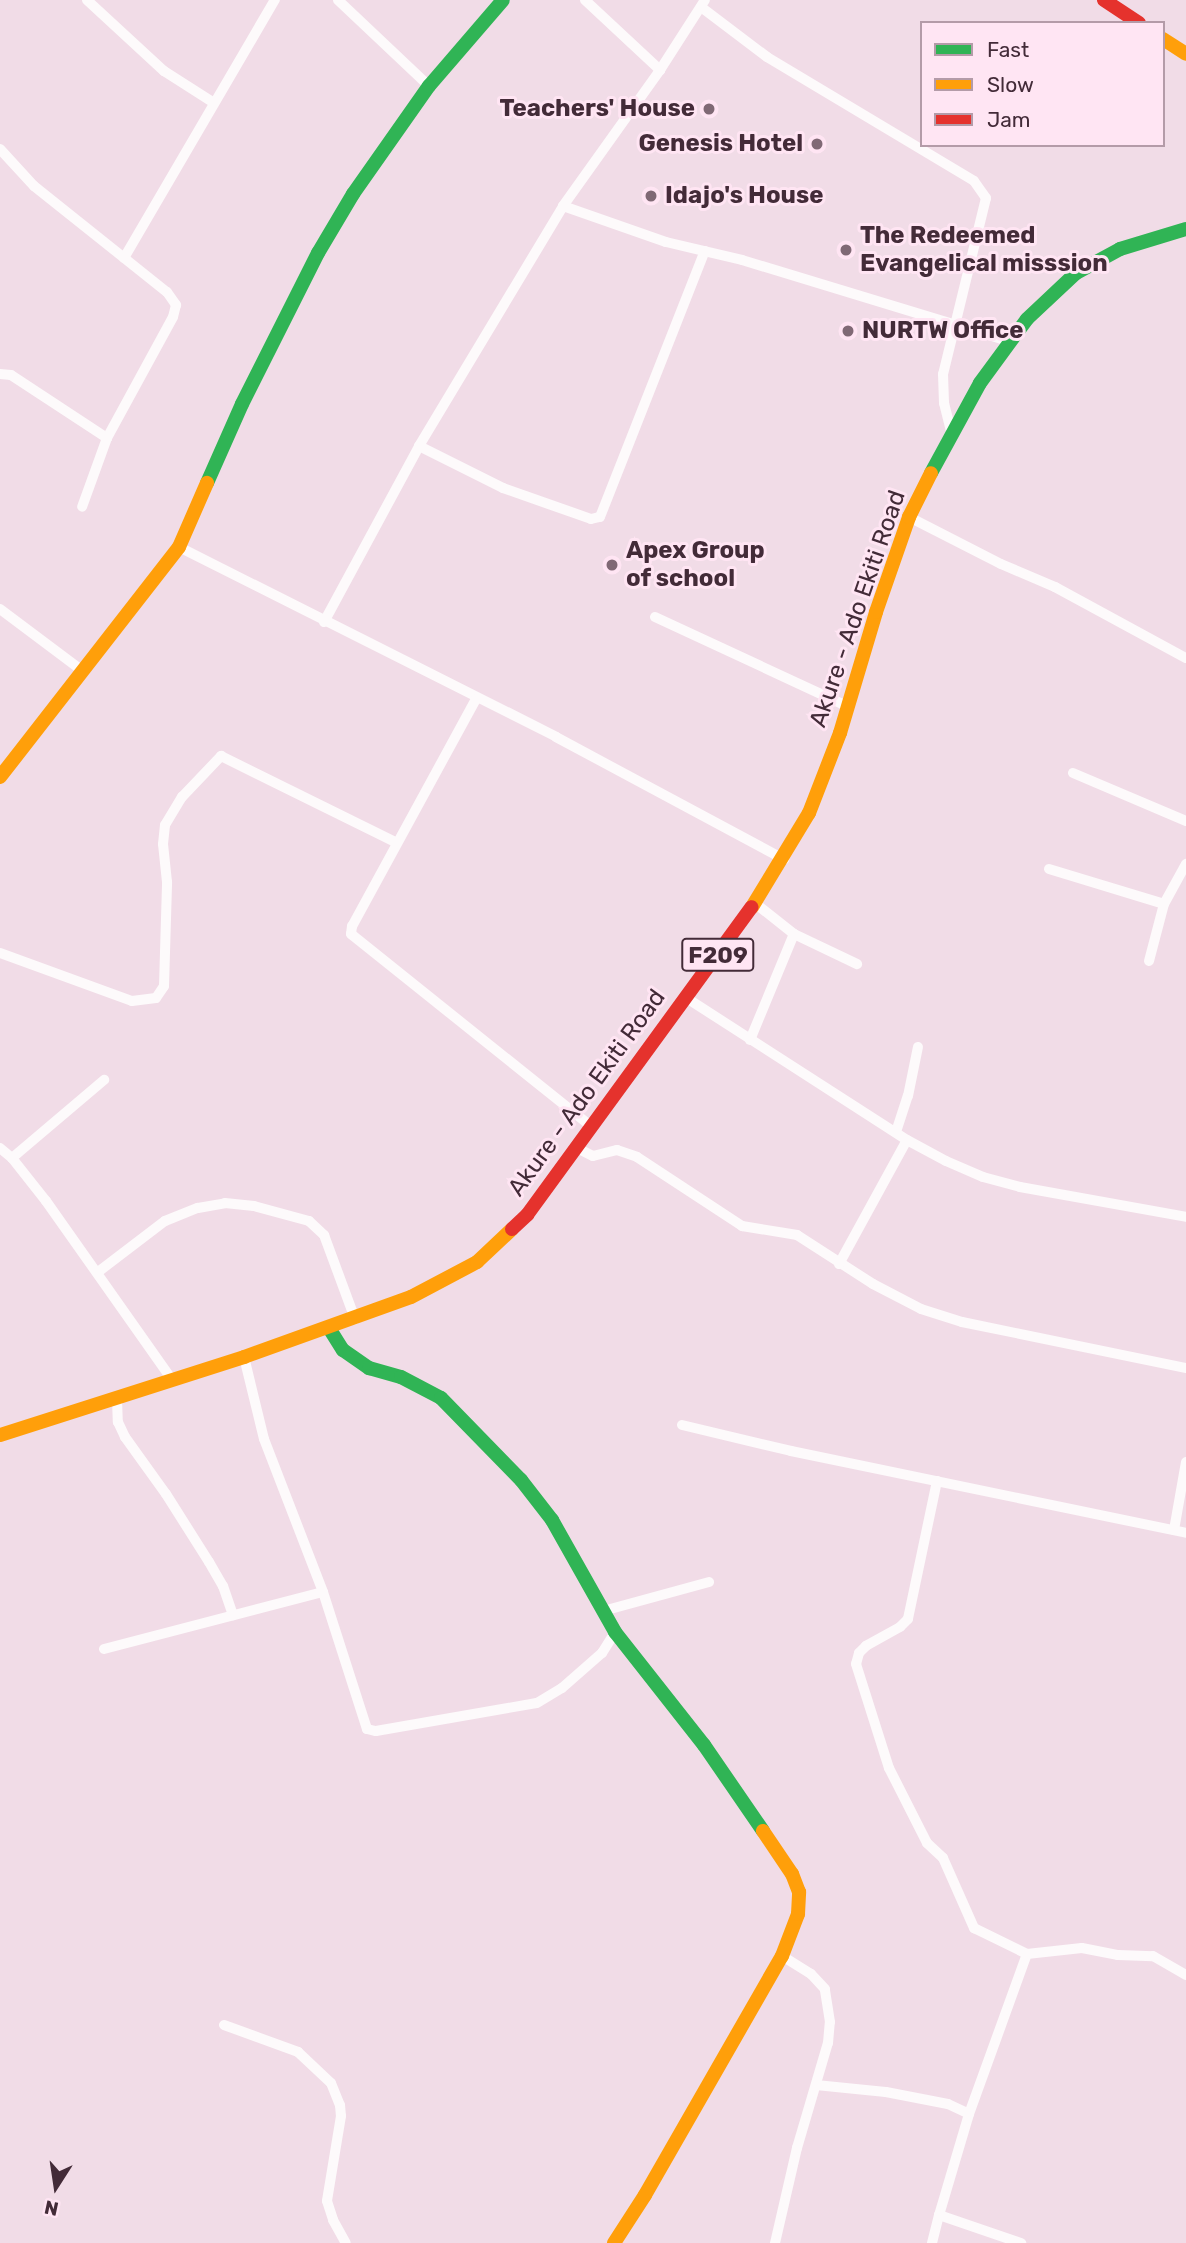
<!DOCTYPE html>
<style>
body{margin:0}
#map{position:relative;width:1186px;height:2243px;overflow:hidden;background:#f1dce7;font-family:Rubik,sans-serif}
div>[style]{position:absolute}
.street>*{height:10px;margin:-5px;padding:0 5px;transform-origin:5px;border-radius:5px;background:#fdfafb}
.fast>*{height:14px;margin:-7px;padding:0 7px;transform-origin:7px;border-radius:7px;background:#30b455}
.slow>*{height:14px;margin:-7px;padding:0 7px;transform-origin:7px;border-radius:7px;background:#ff9f0a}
.jam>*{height:14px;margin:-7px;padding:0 7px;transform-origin:7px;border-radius:7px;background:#e5322d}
.dots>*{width:19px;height:19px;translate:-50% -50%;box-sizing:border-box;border:4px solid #ffe5f3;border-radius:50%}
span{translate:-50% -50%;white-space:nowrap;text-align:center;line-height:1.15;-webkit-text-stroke:6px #ffe5f3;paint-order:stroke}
.shield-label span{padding:2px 5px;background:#ffe5f3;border:2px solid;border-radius:5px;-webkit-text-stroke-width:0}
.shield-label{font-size:23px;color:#432b38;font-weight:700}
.poi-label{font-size:24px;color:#432b38;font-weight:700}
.right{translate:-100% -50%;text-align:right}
.left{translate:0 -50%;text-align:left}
.street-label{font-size:24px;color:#432b38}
.legend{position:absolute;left:920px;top:21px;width:245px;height:126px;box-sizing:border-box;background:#ffe5f3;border:2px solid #b49ba8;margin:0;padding:9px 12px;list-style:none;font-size:21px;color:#432b38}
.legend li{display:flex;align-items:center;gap:14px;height:35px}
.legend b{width:35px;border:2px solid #b49ba8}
.north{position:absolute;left:21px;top:2152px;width:70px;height:70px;-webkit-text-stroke:5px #ffe5f3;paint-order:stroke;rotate:192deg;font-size:19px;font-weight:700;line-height:28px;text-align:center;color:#432b38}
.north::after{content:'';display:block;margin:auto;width:24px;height:32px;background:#432b38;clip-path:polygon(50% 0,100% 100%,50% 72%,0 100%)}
</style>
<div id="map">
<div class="street">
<div style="left:87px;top:0;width:105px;rotate:42.7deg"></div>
<div style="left:164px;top:71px;width:59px;rotate:32.6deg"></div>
<div style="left:338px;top:0;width:125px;rotate:43.4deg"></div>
<div style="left:585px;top:0;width:103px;rotate:43deg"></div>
<div style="left:701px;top:7px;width:83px;rotate:37.1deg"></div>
<div style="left:767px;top:57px;width:241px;rotate:30.9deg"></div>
<div style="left:974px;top:181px;width:21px;rotate:55deg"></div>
<div style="left:986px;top:198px;width:181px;rotate:103.7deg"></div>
<div style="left:943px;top:374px;width:29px;rotate:88deg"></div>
<div style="left:944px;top:403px;width:30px;rotate:76deg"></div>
<div style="left:0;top:149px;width:50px;rotate:47.4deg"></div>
<div style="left:34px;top:186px;width:170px;rotate:38.6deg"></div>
<div style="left:167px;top:292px;width:16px;rotate:55deg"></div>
<div style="left:176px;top:305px;width:12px;rotate:104deg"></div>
<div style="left:173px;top:317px;width:138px;rotate:118.6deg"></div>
<div style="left:107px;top:438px;width:73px;rotate:109.9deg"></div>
<div style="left:563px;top:206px;width:109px;rotate:19.3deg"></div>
<div style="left:666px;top:242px;width:78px;rotate:13.3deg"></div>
<div style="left:742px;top:260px;width:279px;rotate:16.9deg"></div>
<div style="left:124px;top:258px;width:299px;rotate:-59.7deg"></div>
<div style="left:0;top:374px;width:11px;rotate:5deg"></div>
<div style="left:11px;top:375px;width:115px;rotate:33.3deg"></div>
<div style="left:419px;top:446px;width:94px;rotate:26.6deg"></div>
<div style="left:503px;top:488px;width:93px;rotate:19.4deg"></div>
<div style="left:591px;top:519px;width:9px;rotate:-13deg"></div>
<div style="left:600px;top:517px;width:286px;rotate:-68.5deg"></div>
<div style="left:909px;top:517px;width:103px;rotate:27.1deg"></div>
<div style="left:1001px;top:564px;width:59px;rotate:23.1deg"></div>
<div style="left:1055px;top:587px;width:149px;rotate:28.5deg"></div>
<div style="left:179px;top:547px;width:422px;rotate:26.7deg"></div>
<div style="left:556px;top:737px;width:259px;rotate:28.2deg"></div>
<div style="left:0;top:609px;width:105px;rotate:36.9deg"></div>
<div style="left:655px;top:617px;width:214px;rotate:24.9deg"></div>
<div style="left:324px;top:622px;width:200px;rotate:-61.6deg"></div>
<div style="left:419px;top:446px;width:280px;rotate:-59deg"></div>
<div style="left:563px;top:206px;width:167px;rotate:-54.5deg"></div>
<div style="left:660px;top:70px;width:83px;rotate:-57.3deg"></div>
<div style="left:476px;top:699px;width:259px;rotate:118.6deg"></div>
<div style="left:352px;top:926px;width:8px;rotate:97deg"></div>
<div style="left:351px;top:934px;width:307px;rotate:38.7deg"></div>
<div style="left:1073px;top:773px;width:123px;rotate:23deg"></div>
<div style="left:1049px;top:869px;width:120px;rotate:16.9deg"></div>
<div style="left:756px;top:904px;width:48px;rotate:38.3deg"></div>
<div style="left:794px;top:934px;width:70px;rotate:25.5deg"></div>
<div style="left:0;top:953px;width:140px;rotate:20deg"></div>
<div style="left:132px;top:1001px;width:24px;rotate:-7deg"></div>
<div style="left:156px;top:998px;width:14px;rotate:-56deg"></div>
<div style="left:164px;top:986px;width:104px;rotate:-88.3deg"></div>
<div style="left:167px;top:882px;width:38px;rotate:-96deg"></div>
<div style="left:163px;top:844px;width:19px;rotate:-84deg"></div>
<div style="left:165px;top:825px;width:33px;rotate:-59deg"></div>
<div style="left:182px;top:797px;width:57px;rotate:-46.4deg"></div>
<div style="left:221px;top:756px;width:196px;rotate:26.3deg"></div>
<div style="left:1149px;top:961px;width:59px;rotate:-75.3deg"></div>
<div style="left:1164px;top:904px;width:46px;rotate:-61.2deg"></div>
<div style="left:685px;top:997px;width:264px;rotate:32.8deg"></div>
<div style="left:907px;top:1140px;width:44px;rotate:28.3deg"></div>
<div style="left:946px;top:1161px;width:40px;rotate:23.4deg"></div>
<div style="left:983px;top:1177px;width:38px;rotate:15deg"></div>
<div style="left:1020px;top:1187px;width:169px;rotate:10.2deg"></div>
<div style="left:750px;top:1040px;width:115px;rotate:-67.5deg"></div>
<div style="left:896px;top:1132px;width:38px;rotate:-72deg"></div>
<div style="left:908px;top:1096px;width:50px;rotate:-78.5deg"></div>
<div style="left:575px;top:1147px;width:20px;rotate:27deg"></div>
<div style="left:593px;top:1156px;width:25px;rotate:-14deg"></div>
<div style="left:617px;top:1150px;width:21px;rotate:19deg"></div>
<div style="left:637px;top:1157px;width:126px;rotate:33.3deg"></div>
<div style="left:742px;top:1226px;width:56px;rotate:9.3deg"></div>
<div style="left:797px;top:1235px;width:90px;rotate:32.8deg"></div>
<div style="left:873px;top:1284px;width:54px;rotate:27.5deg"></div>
<div style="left:921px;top:1309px;width:43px;rotate:17.6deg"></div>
<div style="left:962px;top:1322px;width:229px;rotate:11.6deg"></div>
<div style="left:0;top:1148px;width:16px;rotate:40deg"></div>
<div style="left:12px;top:1158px;width:55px;rotate:51.7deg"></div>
<div style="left:46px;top:1201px;width:220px;rotate:54.8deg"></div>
<div style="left:12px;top:1158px;width:121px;rotate:-40.3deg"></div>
<div style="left:839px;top:1264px;width:141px;rotate:-61.3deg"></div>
<div style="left:98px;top:1272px;width:84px;rotate:-37.3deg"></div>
<div style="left:165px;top:1221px;width:35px;rotate:-22deg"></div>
<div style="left:198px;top:1208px;width:27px;rotate:-10deg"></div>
<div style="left:225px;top:1203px;width:29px;rotate:6deg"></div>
<div style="left:254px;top:1206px;width:57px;rotate:15.3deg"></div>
<div style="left:309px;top:1221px;width:21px;rotate:43deg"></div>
<div style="left:324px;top:1235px;width:90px;rotate:69.7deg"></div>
<div style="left:244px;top:1357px;width:84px;rotate:76.3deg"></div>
<div style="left:264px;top:1439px;width:164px;rotate:68.9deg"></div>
<div style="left:323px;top:1592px;width:144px;rotate:72.2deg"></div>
<div style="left:367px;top:1729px;width:9px;rotate:13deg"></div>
<div style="left:376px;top:1731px;width:163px;rotate:-9.9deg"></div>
<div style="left:537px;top:1703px;width:29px;rotate:-31deg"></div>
<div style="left:562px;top:1688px;width:53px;rotate:-41.2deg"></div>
<div style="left:602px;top:1653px;width:25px;rotate:-58deg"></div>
<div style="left:117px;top:1399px;width:23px;rotate:88deg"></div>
<div style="left:118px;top:1422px;width:17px;rotate:65deg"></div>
<div style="left:125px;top:1437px;width:70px;rotate:54.3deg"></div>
<div style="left:166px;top:1494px;width:80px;rotate:57.7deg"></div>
<div style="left:209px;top:1562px;width:28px;rotate:60deg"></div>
<div style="left:223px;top:1586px;width:31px;rotate:71deg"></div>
<div style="left:682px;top:1425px;width:112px;rotate:13.4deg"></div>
<div style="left:791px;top:1451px;width:403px;rotate:11.7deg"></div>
<div style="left:937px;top:1481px;width:141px;rotate:101.9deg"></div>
<div style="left:908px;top:1619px;width:11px;rotate:135deg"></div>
<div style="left:900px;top:1627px;width:39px;rotate:151deg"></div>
<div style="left:866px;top:1646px;width:10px;rotate:135deg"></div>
<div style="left:859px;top:1653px;width:11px;rotate:105deg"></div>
<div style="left:856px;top:1664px;width:109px;rotate:72.4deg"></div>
<div style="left:889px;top:1768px;width:84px;rotate:63.1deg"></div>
<div style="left:927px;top:1843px;width:22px;rotate:43deg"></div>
<div style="left:943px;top:1858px;width:77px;rotate:66.1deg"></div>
<div style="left:974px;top:1928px;width:59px;rotate:26.1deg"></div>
<div style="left:1174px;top:1530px;width:69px;rotate:-80deg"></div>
<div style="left:603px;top:1611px;width:110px;rotate:-15.3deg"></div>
<div style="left:104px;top:1649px;width:226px;rotate:-14.6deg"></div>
<div style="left:224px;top:2025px;width:79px;rotate:20deg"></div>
<div style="left:298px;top:2052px;width:45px;rotate:43.2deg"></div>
<div style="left:331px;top:2083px;width:24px;rotate:68deg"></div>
<div style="left:340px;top:2105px;width:11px;rotate:85deg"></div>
<div style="left:341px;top:2116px;width:86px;rotate:99.4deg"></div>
<div style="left:327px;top:2201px;width:20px;rotate:72deg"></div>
<div style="left:333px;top:2220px;width:26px;rotate:61deg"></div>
<div style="left:816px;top:2085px;width:70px;rotate:5.7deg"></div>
<div style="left:886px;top:2092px;width:63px;rotate:11deg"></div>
<div style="left:948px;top:2104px;width:23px;rotate:25deg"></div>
<div style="left:969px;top:2114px;width:105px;rotate:106.5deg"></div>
<div style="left:939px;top:2215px;width:87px;rotate:18.9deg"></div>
<div style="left:969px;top:2114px;width:170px;rotate:-70.1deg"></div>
<div style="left:1027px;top:1954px;width:55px;rotate:-6.2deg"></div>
<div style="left:1082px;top:1948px;width:37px;rotate:11deg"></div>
<div style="left:1118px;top:1955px;width:35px;rotate:2deg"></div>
<div style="left:1153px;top:1956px;width:38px;rotate:30deg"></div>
<div style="left:775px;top:2243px;width:98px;rotate:-77deg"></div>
<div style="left:797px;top:2148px;width:109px;rotate:-73.6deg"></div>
<div style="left:828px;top:2043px;width:21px;rotate:-85deg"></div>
<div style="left:830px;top:2022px;width:33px;rotate:-99deg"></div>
<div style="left:825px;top:1989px;width:21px;rotate:-133deg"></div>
<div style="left:811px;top:1974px;width:34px;rotate:-148deg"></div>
<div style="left:932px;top:2243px;width:29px;rotate:-76deg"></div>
</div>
<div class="fast">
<div style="left:931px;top:473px;width:102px;rotate:-61.4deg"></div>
<div style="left:980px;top:383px;width:79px;rotate:-53.7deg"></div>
<div style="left:1027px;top:319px;width:67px;rotate:-43.2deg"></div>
<div style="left:1076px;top:273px;width:50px;rotate:-28.6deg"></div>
<div style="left:1120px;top:249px;width:69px;rotate:-16.9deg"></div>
<div style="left:207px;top:483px;width:86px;rotate:-66.1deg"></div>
<div style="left:242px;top:404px;width:169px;rotate:-63.3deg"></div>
<div style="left:318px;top:253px;width:69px;rotate:-59.3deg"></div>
<div style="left:353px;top:194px;width:132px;rotate:-54.9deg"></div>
<div style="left:429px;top:86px;width:113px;rotate:-49.3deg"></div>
<div style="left:329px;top:1328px;width:26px;rotate:58deg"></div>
<div style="left:343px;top:1350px;width:32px;rotate:35deg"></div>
<div style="left:369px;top:1368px;width:33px;rotate:16deg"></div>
<div style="left:401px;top:1377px;width:45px;rotate:27.7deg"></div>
<div style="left:441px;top:1398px;width:115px;rotate:45.7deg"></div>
<div style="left:521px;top:1480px;width:51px;rotate:52.2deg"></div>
<div style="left:552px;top:1520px;width:129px;rotate:60.6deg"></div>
<div style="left:615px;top:1632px;width:144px;rotate:51.8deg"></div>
<div style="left:704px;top:1745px;width:104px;rotate:55.5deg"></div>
</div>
<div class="slow">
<div style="left:1163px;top:39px;width:27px;rotate:33deg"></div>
<div style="left:0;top:777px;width:291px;rotate:-52.1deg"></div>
<div style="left:179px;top:547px;width:70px;rotate:-66.4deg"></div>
<div style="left:752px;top:907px;width:110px;rotate:-58.8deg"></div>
<div style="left:809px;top:813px;width:86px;rotate:-68.8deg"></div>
<div style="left:840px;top:733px;width:126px;rotate:-73.4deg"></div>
<div style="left:876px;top:612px;width:101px;rotate:-70.8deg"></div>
<div style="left:909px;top:517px;width:49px;rotate:-63.4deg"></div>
<div style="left:0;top:1435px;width:256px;rotate:-17.7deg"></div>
<div style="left:244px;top:1357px;width:177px;rotate:-19.8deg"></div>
<div style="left:411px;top:1297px;width:75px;rotate:-27.9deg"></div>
<div style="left:477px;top:1262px;width:48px;rotate:-43.3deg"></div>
<div style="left:614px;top:2243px;width:57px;rotate:-57.1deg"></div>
<div style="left:645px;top:2195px;width:275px;rotate:-60.2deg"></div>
<div style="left:782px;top:1956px;width:45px;rotate:-69.1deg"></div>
<div style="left:798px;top:1914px;width:22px;rotate:-87deg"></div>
<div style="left:799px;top:1892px;width:19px;rotate:-111deg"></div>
<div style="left:792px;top:1874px;width:52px;rotate:-124deg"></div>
</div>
<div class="jam">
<div style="left:1104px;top:0;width:42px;rotate:33.3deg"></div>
<div style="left:512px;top:1229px;width:21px;rotate:-43deg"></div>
<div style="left:527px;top:1215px;width:381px;rotate:-53.9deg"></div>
</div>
<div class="dots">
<div style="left:709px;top:109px;background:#806975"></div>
<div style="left:817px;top:144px;background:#806975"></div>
<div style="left:651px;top:196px;background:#806975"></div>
<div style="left:846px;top:250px;background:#806975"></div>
<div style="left:848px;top:331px;background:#806975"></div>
<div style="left:612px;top:565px;background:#806975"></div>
</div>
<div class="shield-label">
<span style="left:718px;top:955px">F209</span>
</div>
<div class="poi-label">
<span class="right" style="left:695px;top:109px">Teachers' House</span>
<span class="right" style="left:803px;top:144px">Genesis Hotel</span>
<span class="left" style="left:665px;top:196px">Idajo's House</span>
<span class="left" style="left:860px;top:250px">The Redeemed<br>Evangelical misssion</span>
<span class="left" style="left:862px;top:331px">NURTW Office</span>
<span class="left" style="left:626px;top:565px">Apex Group<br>of school</span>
</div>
<div class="street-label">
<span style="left:858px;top:609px;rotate:-71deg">Akure - Ado Ekiti Road</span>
<span style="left:587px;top:1093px;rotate:-54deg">Akure - Ado Ekiti Road</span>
</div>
<ul class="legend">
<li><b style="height:9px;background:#30b455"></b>Fast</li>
<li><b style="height:9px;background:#ff9f0a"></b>Slow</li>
<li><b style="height:9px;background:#e5322d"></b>Jam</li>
</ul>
<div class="north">N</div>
</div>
